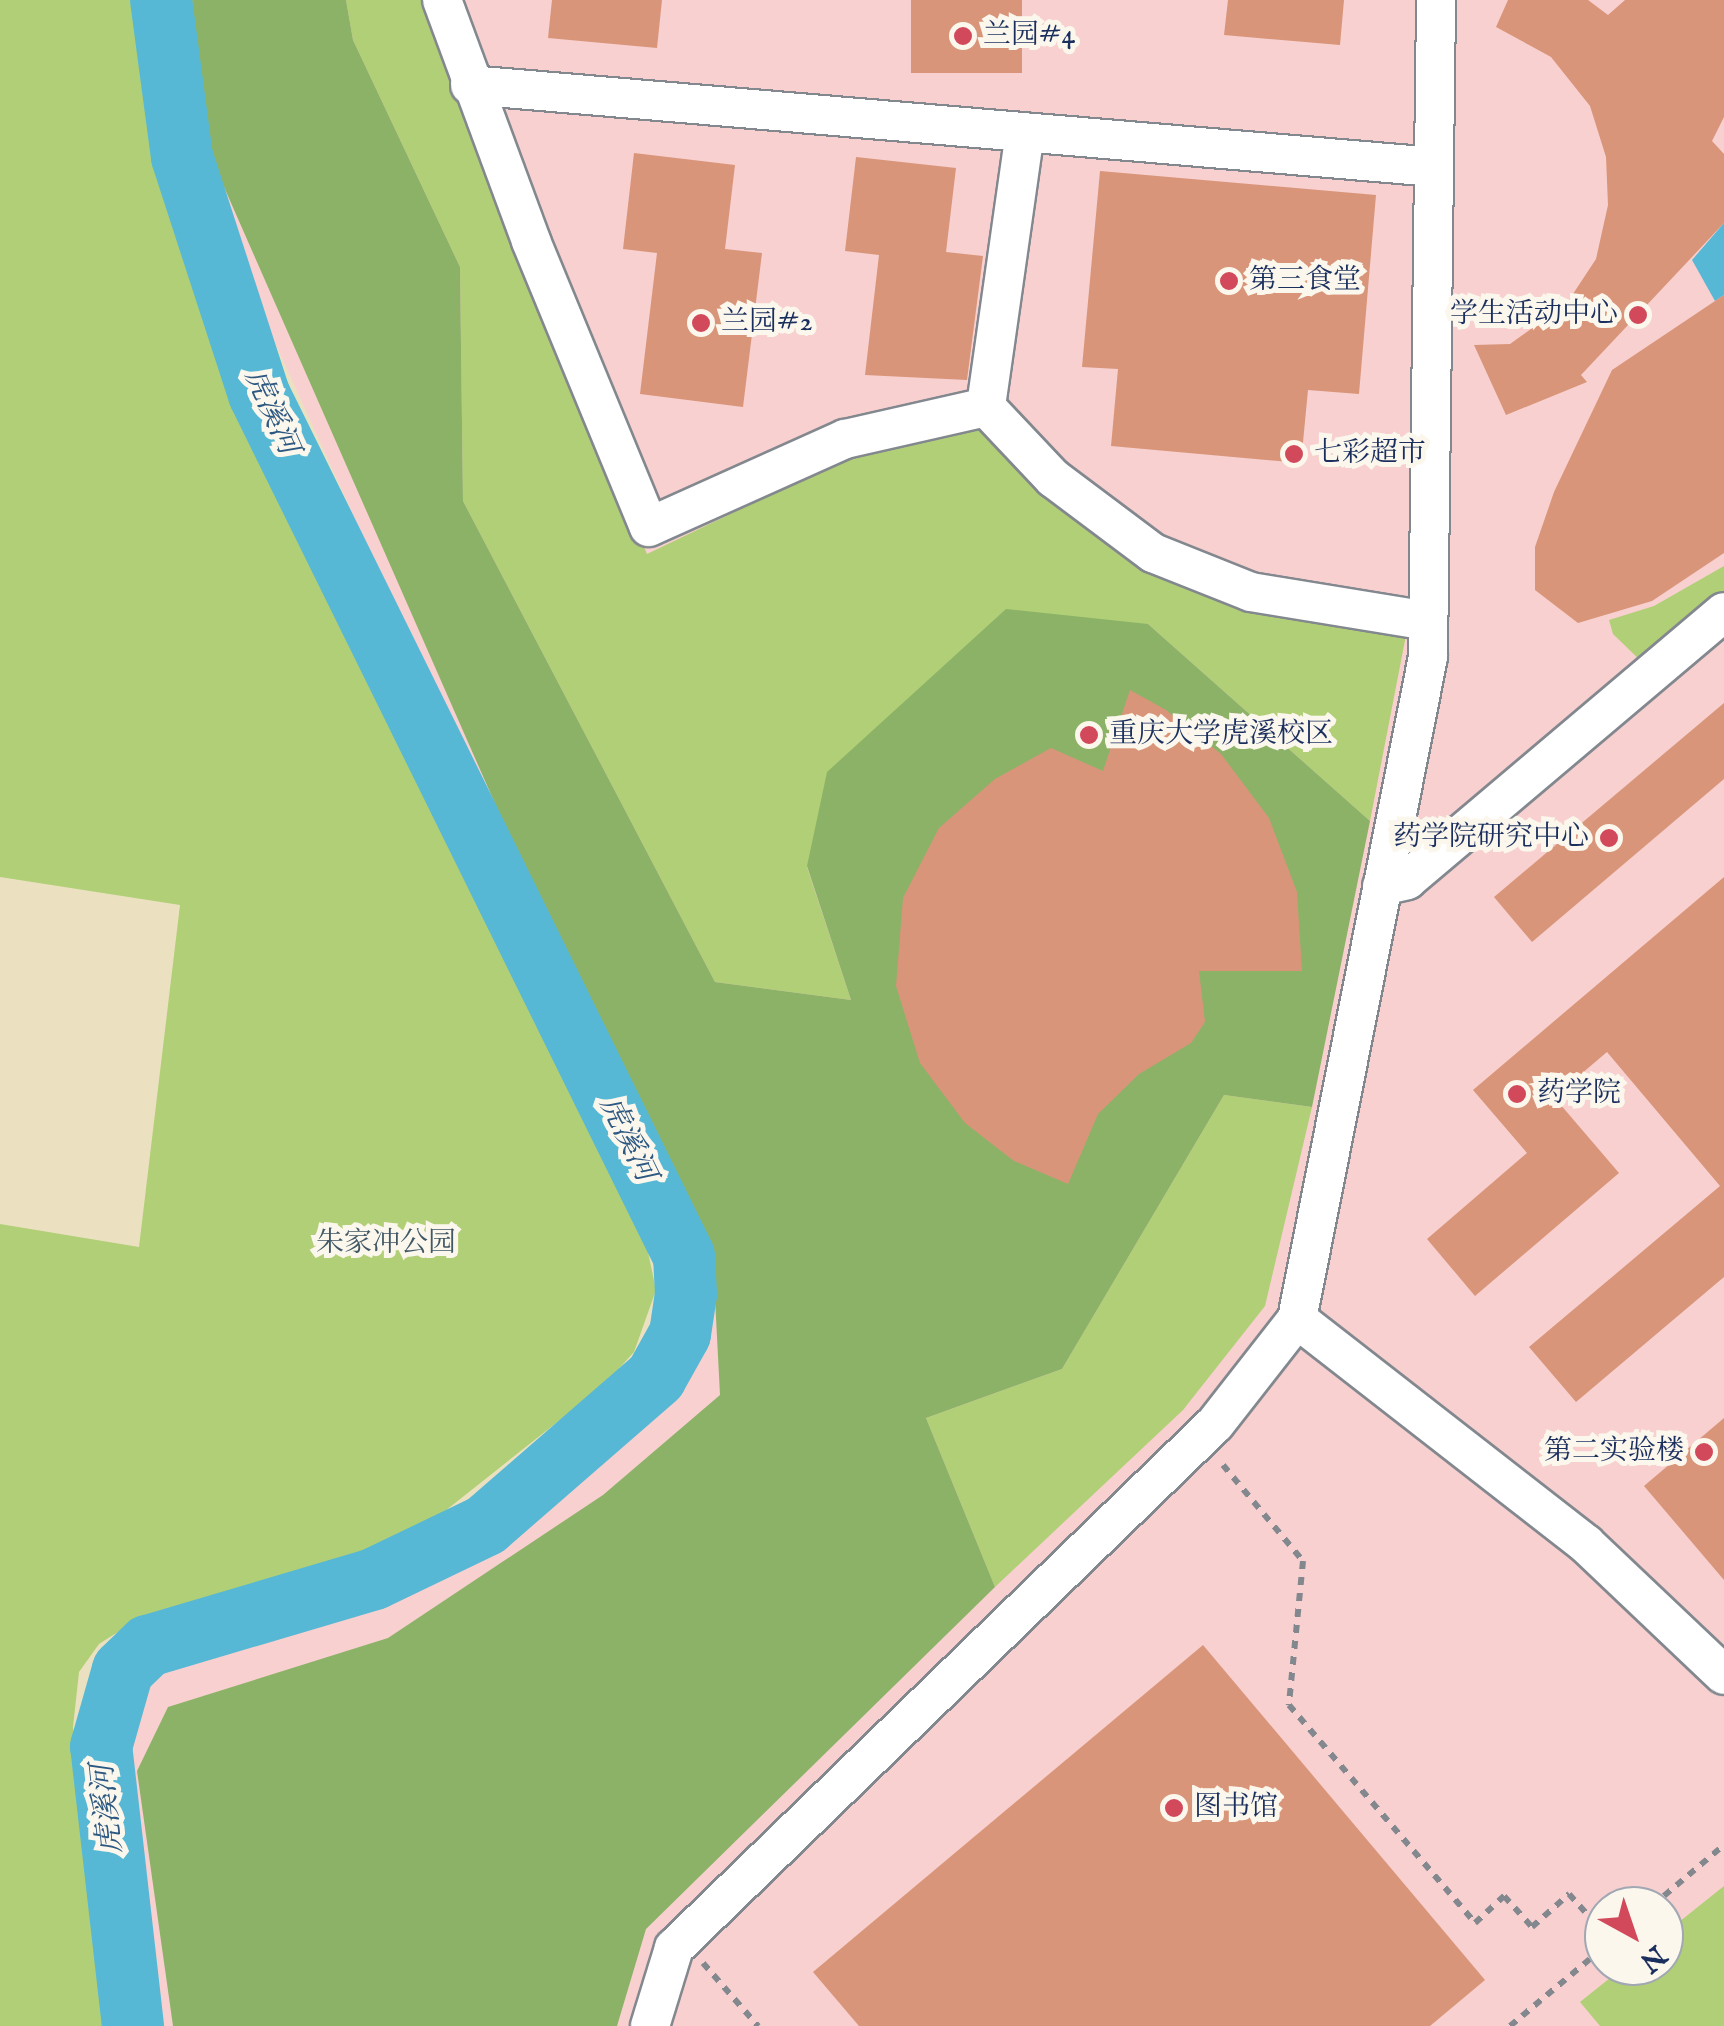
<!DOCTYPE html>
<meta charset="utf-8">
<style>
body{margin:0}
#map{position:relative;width:1724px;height:2026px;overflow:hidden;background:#ebe1c0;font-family:"IM FELL English","Noto Serif SC",serif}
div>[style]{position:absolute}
.built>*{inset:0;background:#f7d0cf}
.green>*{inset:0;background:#b1cf76}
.forest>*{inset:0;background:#8cb267}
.water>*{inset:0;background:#56b8d5}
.river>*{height:62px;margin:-31px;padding:0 31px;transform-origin:31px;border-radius:31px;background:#56b8d5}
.building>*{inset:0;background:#d99579;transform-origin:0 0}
.path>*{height:6px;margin-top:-3px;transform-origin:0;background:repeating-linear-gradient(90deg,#83888f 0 8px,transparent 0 16px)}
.roads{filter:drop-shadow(2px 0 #83888f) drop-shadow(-2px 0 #83888f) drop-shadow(0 2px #83888f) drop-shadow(0 -2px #83888f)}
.minor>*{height:38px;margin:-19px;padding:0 19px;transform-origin:19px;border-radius:19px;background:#fff}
.dots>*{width:28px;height:28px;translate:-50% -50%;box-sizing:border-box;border:5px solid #fbf7ec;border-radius:50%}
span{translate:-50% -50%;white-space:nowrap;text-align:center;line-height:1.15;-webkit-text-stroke:10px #fbf7ec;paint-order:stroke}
.poi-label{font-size:28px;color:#1b2f5e}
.left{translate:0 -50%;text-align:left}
.right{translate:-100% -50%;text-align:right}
.park-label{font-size:28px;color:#405764}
.water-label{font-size:30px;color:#2d5882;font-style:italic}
.north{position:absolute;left:1584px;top:1886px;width:100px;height:100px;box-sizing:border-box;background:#fbf7ec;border:2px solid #a1a7b3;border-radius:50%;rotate:140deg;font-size:28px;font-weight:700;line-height:40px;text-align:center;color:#1b2f5e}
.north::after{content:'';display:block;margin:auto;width:35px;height:45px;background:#d1495b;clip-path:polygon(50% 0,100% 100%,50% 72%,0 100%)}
</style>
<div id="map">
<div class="built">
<div style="clip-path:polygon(evenodd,184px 0,1724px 0,1724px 2026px,155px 2026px,121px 1744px,123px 1717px,145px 1677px,411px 1592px,501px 1543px,659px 1411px,689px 1375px,703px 1318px,702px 1284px,204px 186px,184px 0,1604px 1906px,1664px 1906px,1664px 1966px,1604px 1966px,1604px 1906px)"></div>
</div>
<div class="green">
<div style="clip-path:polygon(0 0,152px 0,172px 155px,248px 398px,638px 1204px,656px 1290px,634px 1352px,604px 1385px,421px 1530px,364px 1559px,140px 1618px,99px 1644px,79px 1672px,73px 1727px,108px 2026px,0 2026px,0 1224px,139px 1247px,180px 905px,0 877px)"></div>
<div style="clip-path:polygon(346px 0,423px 0,647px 554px,849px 457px,978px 423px,1147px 567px,1407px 630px,1370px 821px,1148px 624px,807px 867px,851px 1000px,715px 982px,463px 501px,460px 267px,353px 40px)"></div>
<div style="clip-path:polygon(1724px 566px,1724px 599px,1645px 665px,1613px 634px,1609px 620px,1654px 606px)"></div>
<div style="clip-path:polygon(1224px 1095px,1312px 1107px,1265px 1306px,1183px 1410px,995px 1587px,926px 1418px,1062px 1369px)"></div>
<div style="clip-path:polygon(1724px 1886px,1724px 2026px,1600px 2026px,1580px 2002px,1625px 1966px,1664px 1966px,1664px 1934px)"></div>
</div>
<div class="forest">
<div style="clip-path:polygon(192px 0,346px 0,353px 40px,460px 267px,463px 501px,715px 982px,851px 1000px,807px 866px,827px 772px,1006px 609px,1148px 624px,1370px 821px,1312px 1107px,1224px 1095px,1062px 1369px,926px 1418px,995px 1587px,646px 1929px,617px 2026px,173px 2026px,137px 1771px,168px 1707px,388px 1638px,603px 1495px,720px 1395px,714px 1279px,522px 865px,206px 146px)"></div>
</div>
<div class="water">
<div style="clip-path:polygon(1724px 223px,1724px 295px,1715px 301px,1692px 260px)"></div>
</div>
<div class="river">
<div style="left:133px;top:2026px;width:281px;rotate:-96.5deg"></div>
<div style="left:101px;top:1747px;width:80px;rotate:-74.1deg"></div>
<div style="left:123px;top:1670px;width:35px;rotate:-44deg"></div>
<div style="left:148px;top:1646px;width:236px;rotate:-16.5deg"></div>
<div style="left:374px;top:1579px;width:124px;rotate:-25.7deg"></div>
<div style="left:486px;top:1525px;width:225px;rotate:-41deg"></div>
<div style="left:656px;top:1377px;width:49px;rotate:-60.8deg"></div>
<div style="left:680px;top:1334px;width:40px;rotate:-81.5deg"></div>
<div style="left:686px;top:1294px;width:38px;rotate:-93deg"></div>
<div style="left:684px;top:1256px;width:961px;rotate:-116.25deg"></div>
<div style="left:259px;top:394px;width:249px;rotate:-108deg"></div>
<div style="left:182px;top:157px;width:158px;rotate:-97.6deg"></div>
</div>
<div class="building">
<div style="clip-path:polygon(552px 0,662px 0,657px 48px,548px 38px)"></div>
<div style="left:911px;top:0;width:111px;height:73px"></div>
<div style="clip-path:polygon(1228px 0,1344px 0,1340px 45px,1224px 35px)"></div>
<div style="clip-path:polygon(1508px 0,1588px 0,1608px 15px,1625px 0,1724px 0,1724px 117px,1712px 141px,1724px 154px,1724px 223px,1581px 375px,1587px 382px,1506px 415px,1474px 345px,1510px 344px,1567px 303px,1596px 259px,1608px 205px,1606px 157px,1590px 106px,1551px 57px,1496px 27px)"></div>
<div style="clip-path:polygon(634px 153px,735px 165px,725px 249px,762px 253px,743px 407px,640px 394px,657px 253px,623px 249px)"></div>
<div style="clip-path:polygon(856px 157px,956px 168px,946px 252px,983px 256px,967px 380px,865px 375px,879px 255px,845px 251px)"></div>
<div style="clip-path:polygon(1100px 171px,1376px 195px,1359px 394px,1308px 390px,1301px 463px,1111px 446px,1118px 369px,1082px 367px)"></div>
<div style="clip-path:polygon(1724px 295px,1724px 553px,1652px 601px,1578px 623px,1535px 590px,1535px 547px,1554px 492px,1612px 370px)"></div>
<div style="clip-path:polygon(1130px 690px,1166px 710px,1221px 754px,1269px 818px,1297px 892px,1302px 971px,1199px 971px,1205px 1022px,1191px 1043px,1139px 1074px,1098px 1114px,1068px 1184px,1014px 1161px,965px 1123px,920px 1063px,896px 986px,903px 898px,939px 828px,995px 779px,1051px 748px,1103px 771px)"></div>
<div style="clip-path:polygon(1724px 703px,1724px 779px,1532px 942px,1494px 897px)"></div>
<div style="clip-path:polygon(1724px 877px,1724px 1277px,1576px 1402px,1529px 1347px,1720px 1186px,1607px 1052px,1554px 1097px,1619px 1173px,1475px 1296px,1427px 1239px,1527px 1153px,1473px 1090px)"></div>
<div style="clip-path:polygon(1724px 1418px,1724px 1580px,1644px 1486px)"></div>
<div style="clip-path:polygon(1203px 1645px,1485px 1980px,1430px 2026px,859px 2026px,813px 1972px)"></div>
</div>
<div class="path">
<div style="left:1223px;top:1465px;width:125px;rotate:50.2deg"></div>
<div style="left:1303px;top:1561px;width:145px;rotate:95.6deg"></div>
<div style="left:1289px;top:1705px;width:287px;rotate:49.5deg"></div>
<div style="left:1475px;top:1923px;width:40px;rotate:-43deg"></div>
<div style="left:1504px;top:1896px;width:42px;rotate:47.9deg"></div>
<div style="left:1532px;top:1927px;width:50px;rotate:-41.7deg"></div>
<div style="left:1569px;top:1894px;width:52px;rotate:48.1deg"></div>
<div style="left:1652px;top:1906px;width:94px;rotate:-40.3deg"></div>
<div style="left:703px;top:1963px;width:84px;rotate:48.9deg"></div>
<div style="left:1510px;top:2026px;width:123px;rotate:-40deg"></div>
</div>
<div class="roads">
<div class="minor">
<div style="left:442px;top:0;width:257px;rotate:69.7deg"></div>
<div style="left:531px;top:241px;width:309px;rotate:67.6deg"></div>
<div style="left:649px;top:527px;width:215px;rotate:-24.2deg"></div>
<div style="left:845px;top:439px;width:145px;rotate:-12.8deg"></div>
<div style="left:470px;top:85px;width:967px;rotate:4.86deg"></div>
<div style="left:1025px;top:132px;width:278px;rotate:98.1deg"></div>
<div style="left:986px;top:407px;width:98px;rotate:46.7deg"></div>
<div style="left:1053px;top:478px;width:125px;rotate:36.9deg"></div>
<div style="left:1153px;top:553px;width:105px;rotate:21.7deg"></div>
<div style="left:1251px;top:592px;width:179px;rotate:9.3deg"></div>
<div style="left:1382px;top:886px;width:26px;rotate:-13deg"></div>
<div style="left:1407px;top:880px;width:415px;rotate:-40.2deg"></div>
<div style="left:1297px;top:1319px;width:366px;rotate:37.9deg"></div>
<div style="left:1586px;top:1544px;width:190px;rotate:43.5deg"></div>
<div style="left:650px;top:2026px;width:82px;rotate:-72.9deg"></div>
<div style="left:674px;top:1948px;width:753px;rotate:-44.09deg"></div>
<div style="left:1215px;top:1424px;width:133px;rotate:-52deg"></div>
<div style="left:1297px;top:1319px;width:675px;rotate:-78.81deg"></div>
<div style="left:1428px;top:657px;width:657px;rotate:-89.3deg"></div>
</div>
</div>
<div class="dots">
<div style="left:963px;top:36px;background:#d1495b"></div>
<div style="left:1229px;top:281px;background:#d1495b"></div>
<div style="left:1638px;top:315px;background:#d1495b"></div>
<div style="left:701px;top:323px;background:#d1495b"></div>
<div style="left:1294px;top:454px;background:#d1495b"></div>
<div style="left:1089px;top:735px;background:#d1495b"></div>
<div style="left:1609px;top:838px;background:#d1495b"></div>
<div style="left:1517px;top:1094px;background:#d1495b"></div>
<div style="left:1704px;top:1452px;background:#d1495b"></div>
<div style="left:1174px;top:1808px;background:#d1495b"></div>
</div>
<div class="poi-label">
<span class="left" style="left:983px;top:36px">兰园#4</span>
<span class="left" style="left:1249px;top:281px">第三食堂</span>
<span class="right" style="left:1618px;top:315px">学生活动中心</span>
<span class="left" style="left:721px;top:323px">兰园#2</span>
<span class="left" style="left:1314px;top:454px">七彩超市</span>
<span class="left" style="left:1109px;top:735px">重庆大学虎溪校区</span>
<span class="right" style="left:1589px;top:838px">药学院研究中心</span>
<span class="left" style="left:1537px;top:1094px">药学院</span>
<span class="right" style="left:1684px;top:1452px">第二实验楼</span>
<span class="left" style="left:1194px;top:1808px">图书馆</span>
</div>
<div class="park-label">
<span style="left:386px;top:1244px">朱家冲公园</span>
</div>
<div class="water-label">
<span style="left:271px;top:412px;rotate:66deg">虎溪河</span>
<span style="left:627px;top:1139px;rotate:64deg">虎溪河</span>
<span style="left:108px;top:1809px;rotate:-96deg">虎溪河</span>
</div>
<div class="north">N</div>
</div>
